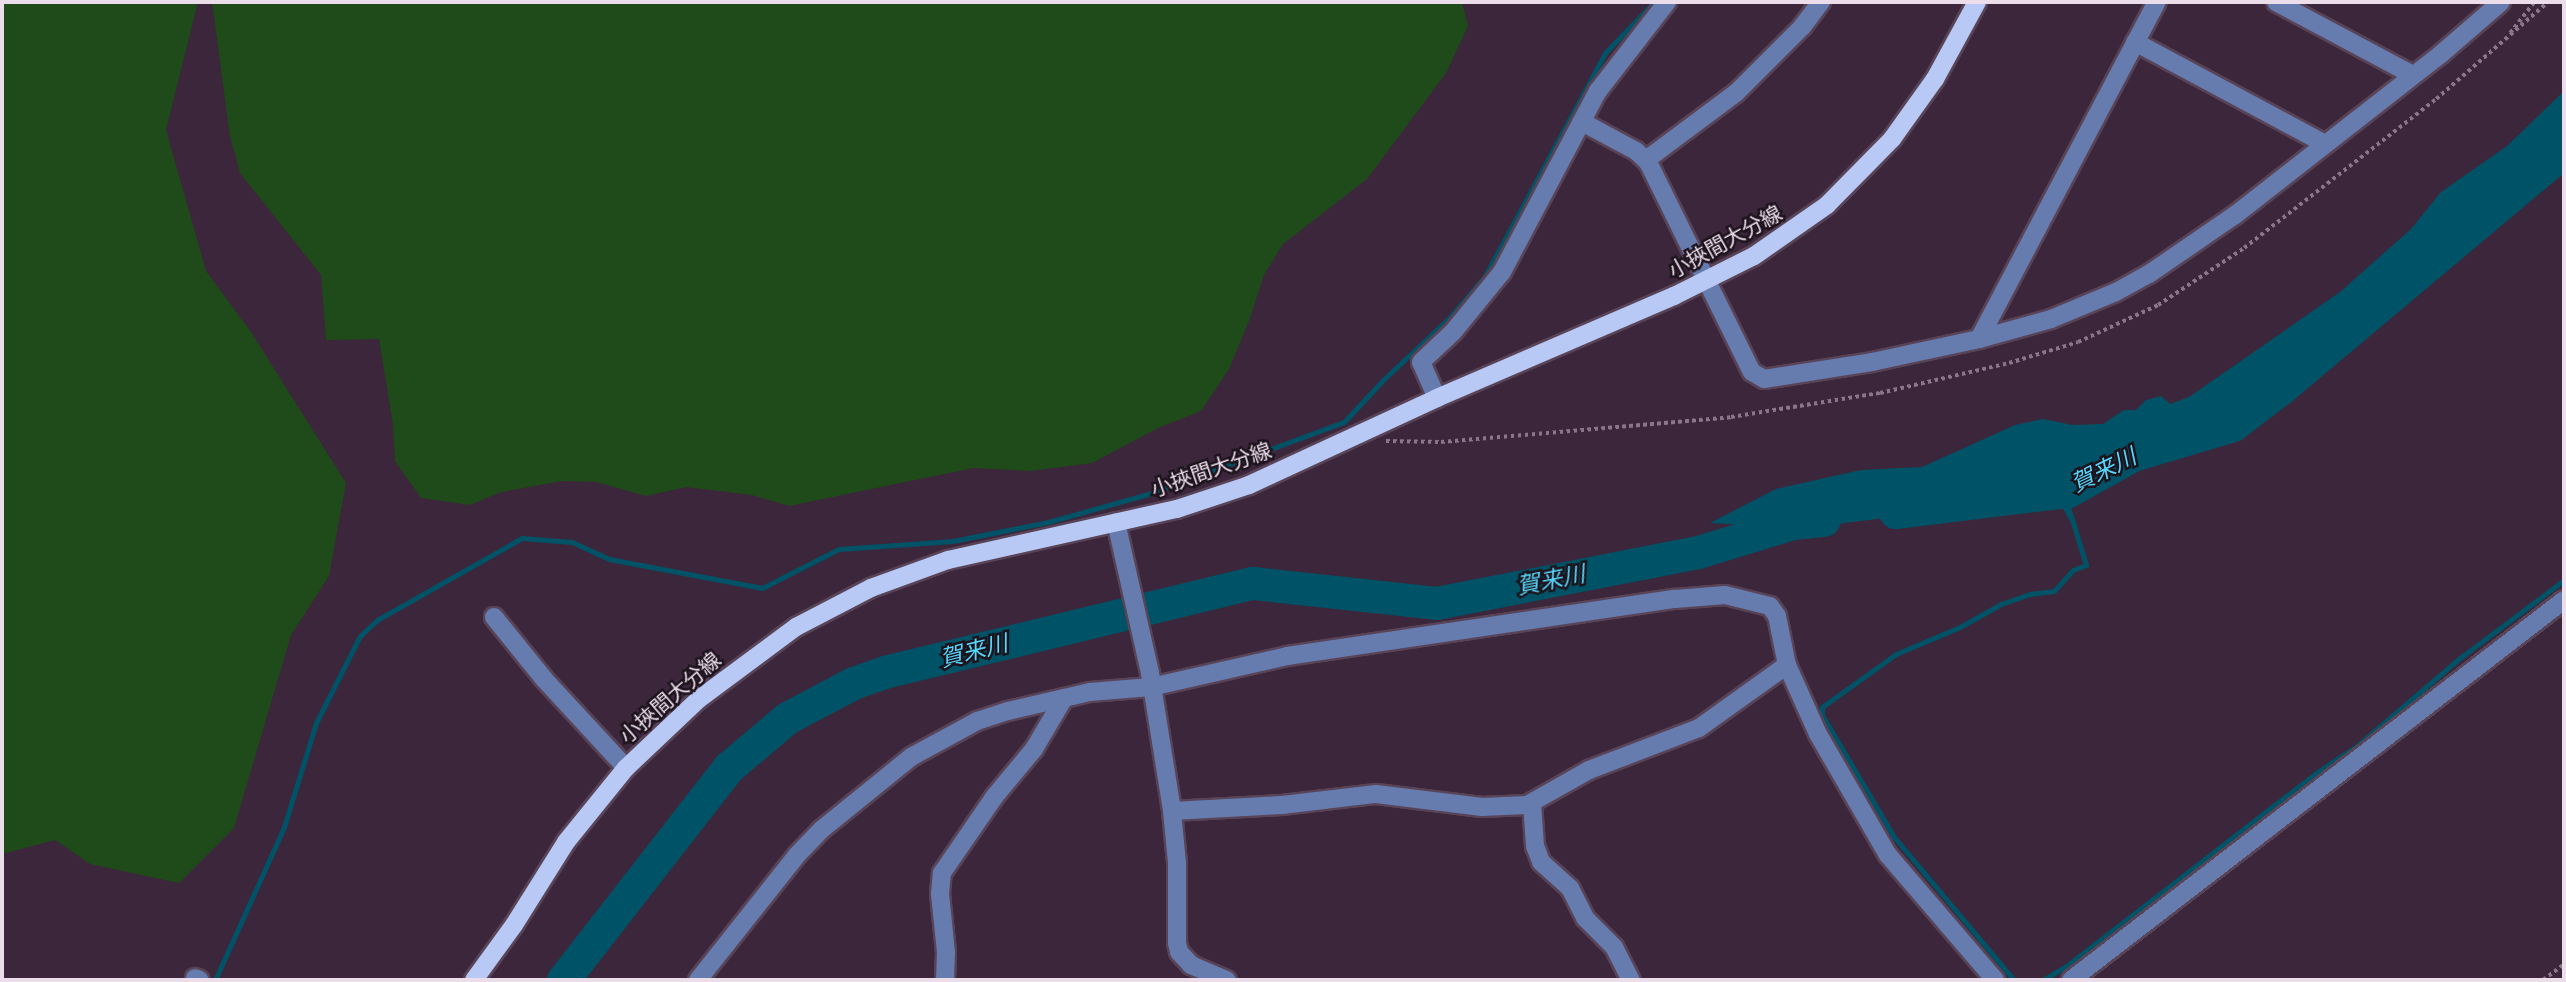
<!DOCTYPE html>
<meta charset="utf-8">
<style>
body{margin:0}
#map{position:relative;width:2566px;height:982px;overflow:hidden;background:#3c263b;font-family:"Roboto Condensed","Noto Sans JP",sans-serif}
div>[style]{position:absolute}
.green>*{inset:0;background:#1f4a19}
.water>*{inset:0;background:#005366}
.stream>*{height:5px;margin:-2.5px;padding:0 2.5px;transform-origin:2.5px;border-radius:2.5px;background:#005366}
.river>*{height:33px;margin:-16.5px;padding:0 16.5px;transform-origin:16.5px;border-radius:16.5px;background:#005366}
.path>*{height:3.5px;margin-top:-1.75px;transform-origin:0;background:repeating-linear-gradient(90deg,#897688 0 3.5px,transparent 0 7px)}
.roads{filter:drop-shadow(2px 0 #584357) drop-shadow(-2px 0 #584357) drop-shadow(0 2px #584357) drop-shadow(0 -2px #584357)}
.minor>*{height:18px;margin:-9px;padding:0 9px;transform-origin:9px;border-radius:9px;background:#667bae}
.major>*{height:18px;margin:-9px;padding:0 9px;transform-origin:9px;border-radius:9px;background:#b7c9f4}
span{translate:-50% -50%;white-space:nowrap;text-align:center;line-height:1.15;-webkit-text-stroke:5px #1d131d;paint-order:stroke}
.street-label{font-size:21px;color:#ecddeb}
.water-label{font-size:23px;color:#55d7fc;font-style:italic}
.frame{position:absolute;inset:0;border:4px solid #ecddeb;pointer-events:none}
</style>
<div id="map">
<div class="green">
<div style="clip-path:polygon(2px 2px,198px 2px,166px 130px,206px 271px,251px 332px,346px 483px,329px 576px,291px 635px,234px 828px,179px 883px,90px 864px,55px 840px,2px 854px)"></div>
<div style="clip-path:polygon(212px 2px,1462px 2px,1468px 26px,1446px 73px,1367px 179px,1283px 244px,1264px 275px,1249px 321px,1229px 369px,1201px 411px,1158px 428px,1092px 463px,1031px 471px,973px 468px,789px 506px,752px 495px,686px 487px,646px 496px,596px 482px,563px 481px,501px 492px,470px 505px,421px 498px,395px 461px,393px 425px,379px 339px,326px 340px,321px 275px,240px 173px,230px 136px)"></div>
</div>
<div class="water">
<div style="clip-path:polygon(2564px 91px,2564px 151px,2524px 181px,2518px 178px,2505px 187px,2485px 208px,2426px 254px,2377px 302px,2197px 441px,2171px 452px,2149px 455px,2127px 453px,2064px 480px,2075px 522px,2071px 523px,2048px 482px,1909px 515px,1804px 528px,1710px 523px,1776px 489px,1861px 470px,1922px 467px,2015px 425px,2043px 419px,2073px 425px,2103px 424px,2124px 410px,2136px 410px,2146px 400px,2161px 396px,2170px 404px,2189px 397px,2340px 292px,2411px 229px,2441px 192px,2507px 146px)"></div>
</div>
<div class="stream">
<div style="left:575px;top:964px;width:19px;rotate:58deg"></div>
<div style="left:215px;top:980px;width:168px;rotate:-65.7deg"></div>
<div style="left:284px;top:827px;width:109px;rotate:-72.9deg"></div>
<div style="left:316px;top:723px;width:97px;rotate:-63.2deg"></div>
<div style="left:360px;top:636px;width:23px;rotate:-43deg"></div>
<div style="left:377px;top:620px;width:167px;rotate:-29.5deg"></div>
<div style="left:522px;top:538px;width:50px;rotate:4.6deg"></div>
<div style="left:572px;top:542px;width:41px;rotate:24.7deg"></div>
<div style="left:609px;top:559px;width:156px;rotate:10.7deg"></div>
<div style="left:762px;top:588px;width:86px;rotate:-26.9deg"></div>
<div style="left:839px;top:549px;width:114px;rotate:-4deg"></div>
<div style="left:953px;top:541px;width:97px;rotate:-11.3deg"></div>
<div style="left:1048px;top:522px;width:104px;rotate:-15.6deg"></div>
<div style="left:1148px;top:494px;width:209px;rotate:-20.2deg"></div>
<div style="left:1344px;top:422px;width:57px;rotate:-47.1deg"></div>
<div style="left:1383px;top:380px;width:92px;rotate:-43.2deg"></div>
<div style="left:1450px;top:317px;width:54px;rotate:-49.5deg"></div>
<div style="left:1485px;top:276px;width:253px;rotate:-61.7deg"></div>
<div style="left:1605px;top:53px;width:71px;rotate:-46.1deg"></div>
<div style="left:2014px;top:980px;width:187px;rotate:-130deg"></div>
<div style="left:1894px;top:837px;width:142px;rotate:-120.5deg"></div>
<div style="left:1822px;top:715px;width:8px;rotate:-90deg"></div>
<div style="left:1822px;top:707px;width:91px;rotate:-35.6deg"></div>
<div style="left:1896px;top:654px;width:69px;rotate:-22.9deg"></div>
<div style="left:1960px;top:627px;width:47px;rotate:-29.3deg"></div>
<div style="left:2001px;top:604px;width:31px;rotate:-19deg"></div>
<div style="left:2030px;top:594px;width:24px;rotate:-7deg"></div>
<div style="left:2054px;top:591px;width:28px;rotate:-48deg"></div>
<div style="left:2073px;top:570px;width:14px;rotate:-21deg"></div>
<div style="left:2086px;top:565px;width:51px;rotate:-107deg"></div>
<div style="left:2043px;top:980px;width:26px;rotate:-31deg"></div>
<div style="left:2065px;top:967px;width:317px;rotate:-37.7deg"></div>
<div style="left:2316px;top:773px;width:50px;rotate:-33.7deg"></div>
<div style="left:2358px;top:745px;width:134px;rotate:-40.5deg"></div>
<div style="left:2460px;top:658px;width:130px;rotate:-36.9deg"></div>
</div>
<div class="river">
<div style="left:1895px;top:512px;width:174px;rotate:-6.9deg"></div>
<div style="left:2068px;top:491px;width:74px;rotate:-29deg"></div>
<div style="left:2133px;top:455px;width:104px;rotate:-16.7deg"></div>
<div style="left:2233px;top:425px;width:59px;rotate:-37.5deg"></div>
<div style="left:2280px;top:389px;width:371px;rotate:-40deg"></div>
<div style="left:563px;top:980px;width:270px;rotate:-52.1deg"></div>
<div style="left:729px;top:767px;width:76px;rotate:-40.2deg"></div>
<div style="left:787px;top:718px;width:75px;rotate:-27.9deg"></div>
<div style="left:853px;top:683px;width:37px;rotate:-19deg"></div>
<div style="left:888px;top:671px;width:375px;rotate:-13.6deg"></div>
<div style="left:1253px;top:583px;width:184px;rotate:6.2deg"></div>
<div style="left:1436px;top:603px;width:267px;rotate:-11deg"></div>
<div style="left:1698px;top:552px;width:99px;rotate:-17deg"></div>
<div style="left:1793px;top:523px;width:31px;rotate:-6deg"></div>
</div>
<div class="path">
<div style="left:2510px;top:33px;width:39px;rotate:-52deg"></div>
<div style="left:1386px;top:441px;width:55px;rotate:1deg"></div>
<div style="left:1441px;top:442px;width:291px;rotate:-4.9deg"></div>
<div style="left:1731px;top:417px;width:151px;rotate:-9.2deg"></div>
<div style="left:1880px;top:393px;width:132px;rotate:-13.1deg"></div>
<div style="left:2009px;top:363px;width:72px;rotate:-16.9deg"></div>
<div style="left:2078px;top:342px;width:88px;rotate:-24.8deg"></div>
<div style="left:2158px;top:305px;width:103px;rotate:-33.5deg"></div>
<div style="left:2244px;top:248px;width:243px;rotate:-37.8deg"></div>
<div style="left:2436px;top:99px;width:148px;rotate:-40.9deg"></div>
<div style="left:2543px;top:980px;width:26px;rotate:-37deg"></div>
</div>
<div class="roads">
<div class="minor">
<div style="left:2276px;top:2px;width:155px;rotate:28.1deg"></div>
<div style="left:2135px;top:42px;width:216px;rotate:28.2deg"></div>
<div style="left:1582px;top:122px;width:61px;rotate:28.2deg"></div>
<div style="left:1636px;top:151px;width:16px;rotate:43deg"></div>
<div style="left:1648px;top:162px;width:234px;rotate:63.7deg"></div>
<div style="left:1752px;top:372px;width:14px;rotate:30deg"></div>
<div style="left:1764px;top:379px;width:109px;rotate:-8.9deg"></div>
<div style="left:1872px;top:362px;width:109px;rotate:-12.1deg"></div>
<div style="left:1979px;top:339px;width:75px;rotate:-15.5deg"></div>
<div style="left:2051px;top:319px;width:70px;rotate:-22.6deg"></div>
<div style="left:2116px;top:292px;width:38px;rotate:-29deg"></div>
<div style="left:2149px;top:274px;width:104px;rotate:-34.5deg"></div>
<div style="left:2235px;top:215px;width:261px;rotate:-38deg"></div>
<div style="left:2441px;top:54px;width:79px;rotate:-40.9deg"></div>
<div style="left:1646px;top:160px;width:112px;rotate:-36.7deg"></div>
<div style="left:1736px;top:93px;width:93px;rotate:-45deg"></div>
<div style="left:1802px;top:27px;width:31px;rotate:-53deg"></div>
<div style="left:1979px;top:339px;width:381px;rotate:-62.2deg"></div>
<div style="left:1437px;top:398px;width:39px;rotate:-114deg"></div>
<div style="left:1421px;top:362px;width:44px;rotate:-43.2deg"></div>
<div style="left:1453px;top:332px;width:77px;rotate:-50.8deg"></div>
<div style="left:1502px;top:272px;width:205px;rotate:-62.1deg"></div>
<div style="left:1598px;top:91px;width:113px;rotate:-52.2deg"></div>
<div style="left:1116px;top:522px;width:155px;rotate:77.3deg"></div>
<div style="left:1150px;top:673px;width:140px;rotate:80.9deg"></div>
<div style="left:1172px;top:811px;width:52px;rotate:84.5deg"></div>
<div style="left:1177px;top:863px;width:80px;rotate:90deg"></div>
<div style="left:1177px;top:943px;width:9px;rotate:77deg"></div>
<div style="left:1179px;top:952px;width:18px;rotate:47deg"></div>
<div style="left:1191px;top:965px;width:39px;rotate:23deg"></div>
<div style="left:494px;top:617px;width:80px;rotate:51.1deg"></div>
<div style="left:544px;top:679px;width:121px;rotate:47.3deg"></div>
<div style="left:1532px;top:803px;width:43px;rotate:86deg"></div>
<div style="left:1535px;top:846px;width:17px;rotate:69deg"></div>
<div style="left:1541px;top:862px;width:39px;rotate:42deg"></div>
<div style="left:1570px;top:888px;width:34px;rotate:63deg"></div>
<div style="left:1585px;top:918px;width:41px;rotate:45deg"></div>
<div style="left:1614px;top:947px;width:37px;rotate:63deg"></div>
<div style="left:1172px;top:811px;width:110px;rotate:-3.1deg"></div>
<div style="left:1282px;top:805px;width:95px;rotate:-6.7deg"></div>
<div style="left:1376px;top:794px;width:107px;rotate:7deg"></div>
<div style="left:1482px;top:807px;width:45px;rotate:-2.5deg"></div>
<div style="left:1527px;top:805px;width:71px;rotate:-29.4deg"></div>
<div style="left:1589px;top:770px;width:118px;rotate:-20.9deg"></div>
<div style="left:1699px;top:728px;width:108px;rotate:-35.6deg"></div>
<div style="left:195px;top:978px;width:5px;rotate:22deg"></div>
<div style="left:698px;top:980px;width:159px;rotate:-51.6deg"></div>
<div style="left:797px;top:855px;width:35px;rotate:-46deg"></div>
<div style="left:821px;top:830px;width:116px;rotate:-39deg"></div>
<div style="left:911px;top:757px;width:75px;rotate:-28.6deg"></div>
<div style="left:977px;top:721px;width:33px;rotate:-18deg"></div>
<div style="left:1008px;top:711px;width:84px;rotate:-13deg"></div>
<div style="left:1090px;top:692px;width:61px;rotate:-4.7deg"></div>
<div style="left:1151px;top:687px;width:139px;rotate:-12.8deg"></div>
<div style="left:1287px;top:656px;width:392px;rotate:-8.4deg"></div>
<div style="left:1675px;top:599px;width:50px;rotate:-4.6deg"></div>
<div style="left:1725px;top:595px;width:46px;rotate:13.7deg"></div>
<div style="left:1770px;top:606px;width:12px;rotate:55deg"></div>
<div style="left:1777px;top:616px;width:50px;rotate:78.5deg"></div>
<div style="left:1787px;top:665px;width:76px;rotate:65.8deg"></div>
<div style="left:1818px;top:734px;width:140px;rotate:60deg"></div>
<div style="left:1888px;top:855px;width:165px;rotate:49.4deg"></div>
<div style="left:945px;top:980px;width:28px;rotate:-88deg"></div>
<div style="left:946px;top:952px;width:58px;rotate:-95.9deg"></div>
<div style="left:940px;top:894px;width:21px;rotate:-85deg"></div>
<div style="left:942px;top:873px;width:93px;rotate:-55.5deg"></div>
<div style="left:995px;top:796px;width:61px;rotate:-50.3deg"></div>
<div style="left:1034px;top:749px;width:59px;rotate:-59.5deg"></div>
<div style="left:2071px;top:980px;width:622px;rotate:-37.62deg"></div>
</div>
<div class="major">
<div style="left:474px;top:980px;width:68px;rotate:-54deg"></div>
<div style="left:514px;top:925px;width:98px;rotate:-57.9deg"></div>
<div style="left:566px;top:842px;width:95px;rotate:-51deg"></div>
<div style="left:626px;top:768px;width:100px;rotate:-43.4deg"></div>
<div style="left:699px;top:699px;width:121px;rotate:-36.6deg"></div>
<div style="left:796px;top:627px;width:85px;rotate:-27.5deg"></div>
<div style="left:871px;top:588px;width:82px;rotate:-20deg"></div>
<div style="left:948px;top:560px;width:235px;rotate:-12.6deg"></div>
<div style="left:1177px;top:509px;width:76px;rotate:-18.4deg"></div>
<div style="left:1249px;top:485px;width:207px;rotate:-24.8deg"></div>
<div style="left:1437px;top:398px;width:258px;rotate:-23.3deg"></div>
<div style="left:1674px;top:296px;width:89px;rotate:-26.6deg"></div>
<div style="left:1754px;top:256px;width:89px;rotate:-34.9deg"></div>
<div style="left:1827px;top:205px;width:93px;rotate:-45.4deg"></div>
<div style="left:1892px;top:139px;width:74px;rotate:-54.4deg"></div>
<div style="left:1935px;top:79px;width:88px;rotate:-61.4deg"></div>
</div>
</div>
<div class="street-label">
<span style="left:1725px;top:242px;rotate:-29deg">小挾間大分線</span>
<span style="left:1211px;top:470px;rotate:-19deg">小挾間大分線</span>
<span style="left:670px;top:698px;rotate:-41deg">小挾間大分線</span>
</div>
<div class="water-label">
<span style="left:2104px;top:471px;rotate:-26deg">賀来川</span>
<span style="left:1551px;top:581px;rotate:-11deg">賀来川</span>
<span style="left:974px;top:652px;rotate:-14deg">賀来川</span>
</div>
<div class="frame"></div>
</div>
